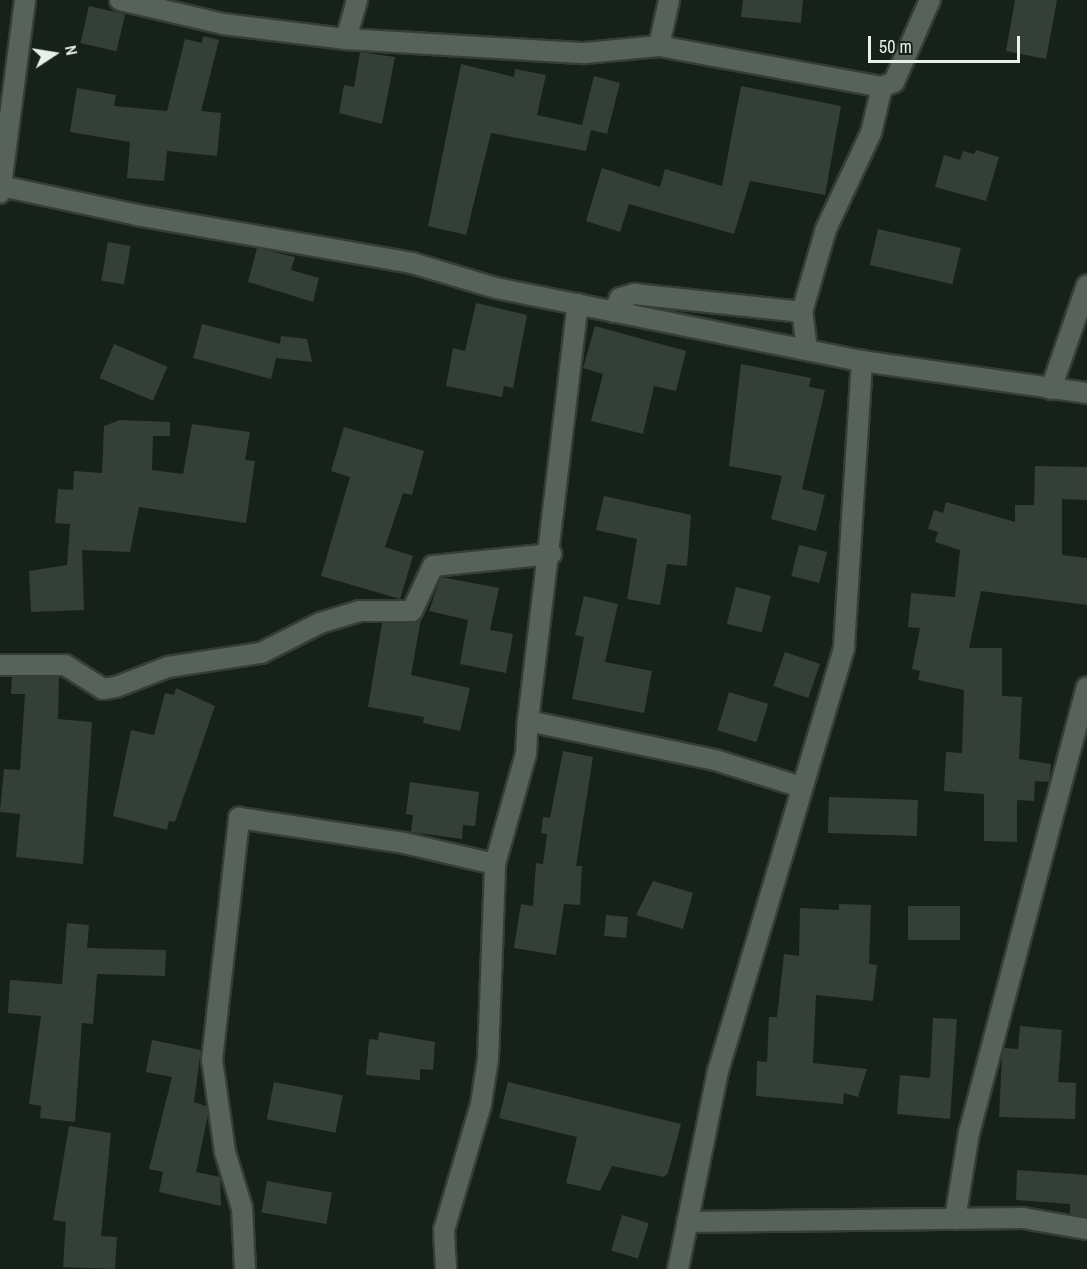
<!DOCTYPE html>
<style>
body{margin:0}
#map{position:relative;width:1087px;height:1269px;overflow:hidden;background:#162119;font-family:"Archivo Narrow",sans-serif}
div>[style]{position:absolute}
.building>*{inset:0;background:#343f37;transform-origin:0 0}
.roads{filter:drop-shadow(2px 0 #363d37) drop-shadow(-2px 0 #363d37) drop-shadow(0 2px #363d37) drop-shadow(0 -2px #363d37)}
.minor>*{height:20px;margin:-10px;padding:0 10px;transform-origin:10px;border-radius:10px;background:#57635a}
span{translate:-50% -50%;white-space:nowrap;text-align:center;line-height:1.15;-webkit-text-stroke:6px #162119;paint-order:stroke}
.north{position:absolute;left:24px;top:24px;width:60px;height:60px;-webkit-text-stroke:4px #162119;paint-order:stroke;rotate:78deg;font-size:16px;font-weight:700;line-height:24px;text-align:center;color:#e9f0ea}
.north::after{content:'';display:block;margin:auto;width:21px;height:27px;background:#e9f0ea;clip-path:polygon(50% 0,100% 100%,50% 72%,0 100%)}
.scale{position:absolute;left:868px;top:36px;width:152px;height:27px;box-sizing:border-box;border:3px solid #e9f0ea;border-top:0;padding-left:8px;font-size:18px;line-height:21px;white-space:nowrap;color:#e9f0ea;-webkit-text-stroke:4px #162119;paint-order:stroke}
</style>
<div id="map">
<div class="building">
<div style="clip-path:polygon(743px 0,803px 0,801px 23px,741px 17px)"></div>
<div style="clip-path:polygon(1015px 0,1057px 0,1046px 59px,1006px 51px)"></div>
<div style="left:89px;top:6px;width:37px;height:38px;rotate:13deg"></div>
<div style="clip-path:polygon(203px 36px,219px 40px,201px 111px,221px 113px,217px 156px,167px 151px,164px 181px,127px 178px,130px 142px,70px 132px,77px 88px,116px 95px,114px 106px,167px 111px,185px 39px,202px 43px)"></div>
<div style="clip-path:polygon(360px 52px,395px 57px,382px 124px,339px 113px,344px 85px,354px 87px)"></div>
<div style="clip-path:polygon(461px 64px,514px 77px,515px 69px,546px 75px,537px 115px,582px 125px,594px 76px,620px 83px,607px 134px,591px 130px,586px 151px,491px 133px,466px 235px,428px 226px)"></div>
<div style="clip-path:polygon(741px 86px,841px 106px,825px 195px,750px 181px,734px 234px,629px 204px,620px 232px,586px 221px,602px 168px,660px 187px,665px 169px,722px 186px)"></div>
<div style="clip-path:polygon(976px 150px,999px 157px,986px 201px,935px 187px,944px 155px,960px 160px,963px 151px,974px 154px)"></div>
<div style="left:878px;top:229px;width:85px;height:37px;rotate:13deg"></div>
<div style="left:108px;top:242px;width:23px;height:39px;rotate:10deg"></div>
<div style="clip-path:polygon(257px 248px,295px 257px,291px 270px,319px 278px,313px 302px,248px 282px)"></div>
<div style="clip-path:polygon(476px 303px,527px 315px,513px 388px,504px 386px,502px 397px,446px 386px,453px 348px,465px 351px)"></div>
<div style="clip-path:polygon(202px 324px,280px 344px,281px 336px,307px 339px,312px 362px,276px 358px,271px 379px,193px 358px)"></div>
<div style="clip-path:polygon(595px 326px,686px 351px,676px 391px,654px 386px,643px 434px,591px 421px,603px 374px,583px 368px)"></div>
<div style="left:114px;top:344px;width:58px;height:37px;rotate:23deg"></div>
<div style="clip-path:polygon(741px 364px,811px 378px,809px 387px,825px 390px,802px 489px,825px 495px,816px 531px,771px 519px,782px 476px,729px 466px)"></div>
<div style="clip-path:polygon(120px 420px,170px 422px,170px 436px,153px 436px,152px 470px,183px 474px,192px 424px,250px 432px,245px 460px,255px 461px,246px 523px,139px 507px,130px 552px,82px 550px,84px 610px,31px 612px,29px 571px,67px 565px,70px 524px,55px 523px,58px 489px,73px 490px,74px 471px,102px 473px,104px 426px)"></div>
<div style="clip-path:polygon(344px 427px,424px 451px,412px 495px,403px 493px,385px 547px,413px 556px,400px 599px,321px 576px,350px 477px,331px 471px)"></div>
<div style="clip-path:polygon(1035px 466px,1087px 467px,1087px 500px,1062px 499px,1062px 555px,1087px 558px,1087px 605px,981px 591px,969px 648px,1002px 648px,1002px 696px,1022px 697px,1019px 759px,1051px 764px,1049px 782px,1035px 781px,1034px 801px,1017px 800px,1017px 842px,984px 841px,984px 794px,944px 791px,946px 752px,962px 753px,964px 690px,918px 680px,920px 671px,912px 669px,920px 628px,908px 627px,911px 593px,955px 597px,960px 550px,935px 542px,938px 532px,928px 529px,934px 510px,943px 513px,946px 502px,1015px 522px,1015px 505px,1034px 505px)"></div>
<div style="clip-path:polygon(604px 496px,691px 515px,687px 566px,667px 564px,660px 605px,627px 599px,637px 539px,596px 530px)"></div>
<div style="left:799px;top:545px;width:29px;height:32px;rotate:14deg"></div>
<div style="clip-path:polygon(441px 577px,499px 588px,490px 630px,513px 634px,506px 673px,460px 664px,468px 620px,429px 611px)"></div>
<div style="left:736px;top:587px;width:36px;height:38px;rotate:14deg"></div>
<div style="clip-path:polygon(584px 596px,618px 604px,605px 662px,652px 671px,644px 713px,572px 699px,584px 637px,575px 635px)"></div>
<div style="clip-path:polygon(421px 619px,411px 675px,470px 688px,460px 731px,423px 723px,424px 717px,368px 707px,382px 623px)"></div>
<div style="left:785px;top:652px;width:37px;height:36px;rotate:19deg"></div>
<div style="clip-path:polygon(12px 677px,59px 677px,58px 719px,92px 722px,83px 864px,16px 857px,20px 814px,0 812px,4px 769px,20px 770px,25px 694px,11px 694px)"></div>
<div style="clip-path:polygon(176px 688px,215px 706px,175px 822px,169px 821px,167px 830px,113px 816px,131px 730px,154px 735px,165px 693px,174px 695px)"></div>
<div style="left:729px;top:692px;width:41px;height:40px;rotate:17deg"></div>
<div style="clip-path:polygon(563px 751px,593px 757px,576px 866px,582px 866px,580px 905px,564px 904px,556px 955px,514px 948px,521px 904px,533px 906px,536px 863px,543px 864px,547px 834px,541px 833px,543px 817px,550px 818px)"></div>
<div style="clip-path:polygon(410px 782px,479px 792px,475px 826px,463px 825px,462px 839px,411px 832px,413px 815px,406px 814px)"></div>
<div style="left:829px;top:797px;width:89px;height:36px;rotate:2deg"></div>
<div style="clip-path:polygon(653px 881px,693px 893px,683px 929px,636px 915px)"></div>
<div style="clip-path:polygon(839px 904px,871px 905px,869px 964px,877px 965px,873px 1001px,816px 995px,813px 1063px,867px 1069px,858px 1097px,844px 1093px,843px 1104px,756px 1096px,757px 1061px,767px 1062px,769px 1017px,777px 1017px,784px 954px,799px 956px,800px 908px,839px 910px)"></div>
<div style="left:960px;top:906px;width:34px;height:52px;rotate:90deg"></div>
<div style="left:606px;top:915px;width:22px;height:21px;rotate:5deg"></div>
<div style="clip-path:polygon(67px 923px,89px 925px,87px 948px,166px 950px,165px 976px,97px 974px,93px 1024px,82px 1023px,75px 1122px,40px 1118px,41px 1106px,29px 1104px,41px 1016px,8px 1013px,10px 980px,62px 984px)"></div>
<div style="clip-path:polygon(933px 1018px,957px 1019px,950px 1119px,897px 1114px,900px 1075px,930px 1078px)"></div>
<div style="clip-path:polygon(1020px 1026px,1062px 1030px,1058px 1082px,1076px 1083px,1075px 1119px,999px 1117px,1002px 1056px,1004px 1048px,1018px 1049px)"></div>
<div style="clip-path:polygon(379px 1032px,435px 1042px,433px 1070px,420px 1069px,420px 1080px,366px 1075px,369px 1039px,378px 1040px)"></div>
<div style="clip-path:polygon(152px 1040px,201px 1050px,194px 1102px,206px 1106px,208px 1115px,196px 1172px,220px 1177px,221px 1206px,159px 1192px,163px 1172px,149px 1169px,172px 1077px,146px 1072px)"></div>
<div style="left:274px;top:1082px;width:70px;height:38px;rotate:11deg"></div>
<div style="clip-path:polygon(508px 1082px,681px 1124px,668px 1173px,664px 1177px,612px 1166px,600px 1191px,566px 1183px,577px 1137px,499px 1118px)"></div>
<div style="clip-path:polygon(69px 1126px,111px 1133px,101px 1236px,117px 1237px,115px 1269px,63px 1267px,66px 1222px,53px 1220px)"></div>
<div style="clip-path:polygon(1017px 1170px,1087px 1175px,1087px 1217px,1070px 1214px,1070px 1204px,1016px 1200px)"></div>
<div style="left:267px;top:1181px;width:66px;height:32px;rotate:10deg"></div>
<div style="left:622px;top:1215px;width:28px;height:37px;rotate:17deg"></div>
</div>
<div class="roads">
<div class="minor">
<div style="left:120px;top:0;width:106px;rotate:13.1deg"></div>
<div style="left:223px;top:24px;width:124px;rotate:7deg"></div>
<div style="left:346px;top:39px;width:239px;rotate:3.4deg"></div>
<div style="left:585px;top:53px;width:74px;rotate:-5.4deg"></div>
<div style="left:659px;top:46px;width:227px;rotate:10.4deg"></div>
<div style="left:346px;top:39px;width:41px;rotate:-74.2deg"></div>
<div style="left:659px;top:46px;width:47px;rotate:-77.7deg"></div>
<div style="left:1px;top:186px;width:139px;rotate:12deg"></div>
<div style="left:137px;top:215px;width:279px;rotate:9.9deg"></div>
<div style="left:412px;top:263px;width:88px;rotate:16.6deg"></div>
<div style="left:496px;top:288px;width:373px;rotate:11.3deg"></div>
<div style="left:862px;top:361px;width:227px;rotate:8.1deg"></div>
<div style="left:0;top:193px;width:195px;rotate:-82.6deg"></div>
<div style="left:614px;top:312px;width:15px;rotate:-67deg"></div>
<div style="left:620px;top:298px;width:15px;rotate:-16deg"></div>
<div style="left:634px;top:294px;width:169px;rotate:6.1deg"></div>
<div style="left:807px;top:350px;width:38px;rotate:-97deg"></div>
<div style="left:802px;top:312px;width:86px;rotate:-73.9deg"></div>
<div style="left:826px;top:229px;width:106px;rotate:-64.9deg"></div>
<div style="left:871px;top:133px;width:47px;rotate:-76.6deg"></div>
<div style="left:882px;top:87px;width:13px;rotate:-23deg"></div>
<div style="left:894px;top:82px;width:90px;rotate:-66.3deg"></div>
<div style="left:1051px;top:389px;width:110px;rotate:-70.9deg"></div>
<div style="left:0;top:665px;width:65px"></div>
<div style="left:65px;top:665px;width:45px;rotate:32.3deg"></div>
<div style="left:103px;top:689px;width:13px;rotate:-9deg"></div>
<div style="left:116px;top:687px;width:56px;rotate:-21deg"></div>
<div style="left:168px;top:667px;width:94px;rotate:-8.6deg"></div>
<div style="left:261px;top:653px;width:66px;rotate:-27deg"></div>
<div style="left:320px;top:623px;width:42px;rotate:-16.7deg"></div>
<div style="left:360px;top:611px;width:52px"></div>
<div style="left:412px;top:611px;width:50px;rotate:-65deg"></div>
<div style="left:433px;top:566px;width:119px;rotate:-5.8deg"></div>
<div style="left:528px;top:721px;width:420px;rotate:-83.2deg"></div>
<div style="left:955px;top:1219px;width:87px;rotate:-80.8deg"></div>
<div style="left:969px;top:1133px;width:461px;rotate:-75.2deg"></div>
<div style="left:687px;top:1222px;width:336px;rotate:-0.7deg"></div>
<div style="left:1023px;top:1218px;width:65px;rotate:9.8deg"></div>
<div style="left:245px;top:1269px;width:61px;rotate:-92.8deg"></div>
<div style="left:242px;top:1208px;width:59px;rotate:-106.9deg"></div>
<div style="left:225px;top:1152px;width:93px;rotate:-98deg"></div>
<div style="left:212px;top:1060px;width:244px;rotate:-83.6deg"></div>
<div style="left:239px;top:818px;width:167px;rotate:8.6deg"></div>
<div style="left:404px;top:843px;width:93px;rotate:13deg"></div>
<div style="left:495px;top:864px;width:114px;rotate:-74.3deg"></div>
<div style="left:526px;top:754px;width:33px;rotate:-87deg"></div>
<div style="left:528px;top:721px;width:191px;rotate:11.8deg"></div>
<div style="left:715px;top:760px;width:90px;rotate:17.4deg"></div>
<div style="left:446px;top:1269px;width:39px;rotate:-93deg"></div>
<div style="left:444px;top:1230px;width:131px;rotate:-73.6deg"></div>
<div style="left:481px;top:1104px;width:46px;rotate:-81.2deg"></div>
<div style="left:488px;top:1059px;width:195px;rotate:-87.9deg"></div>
<div style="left:678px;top:1269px;width:202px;rotate:-78.6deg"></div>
<div style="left:718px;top:1071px;width:442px;rotate:-73.4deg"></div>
<div style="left:844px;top:647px;width:287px;rotate:-86.4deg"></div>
</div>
</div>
<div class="north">N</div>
<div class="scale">50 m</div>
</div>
